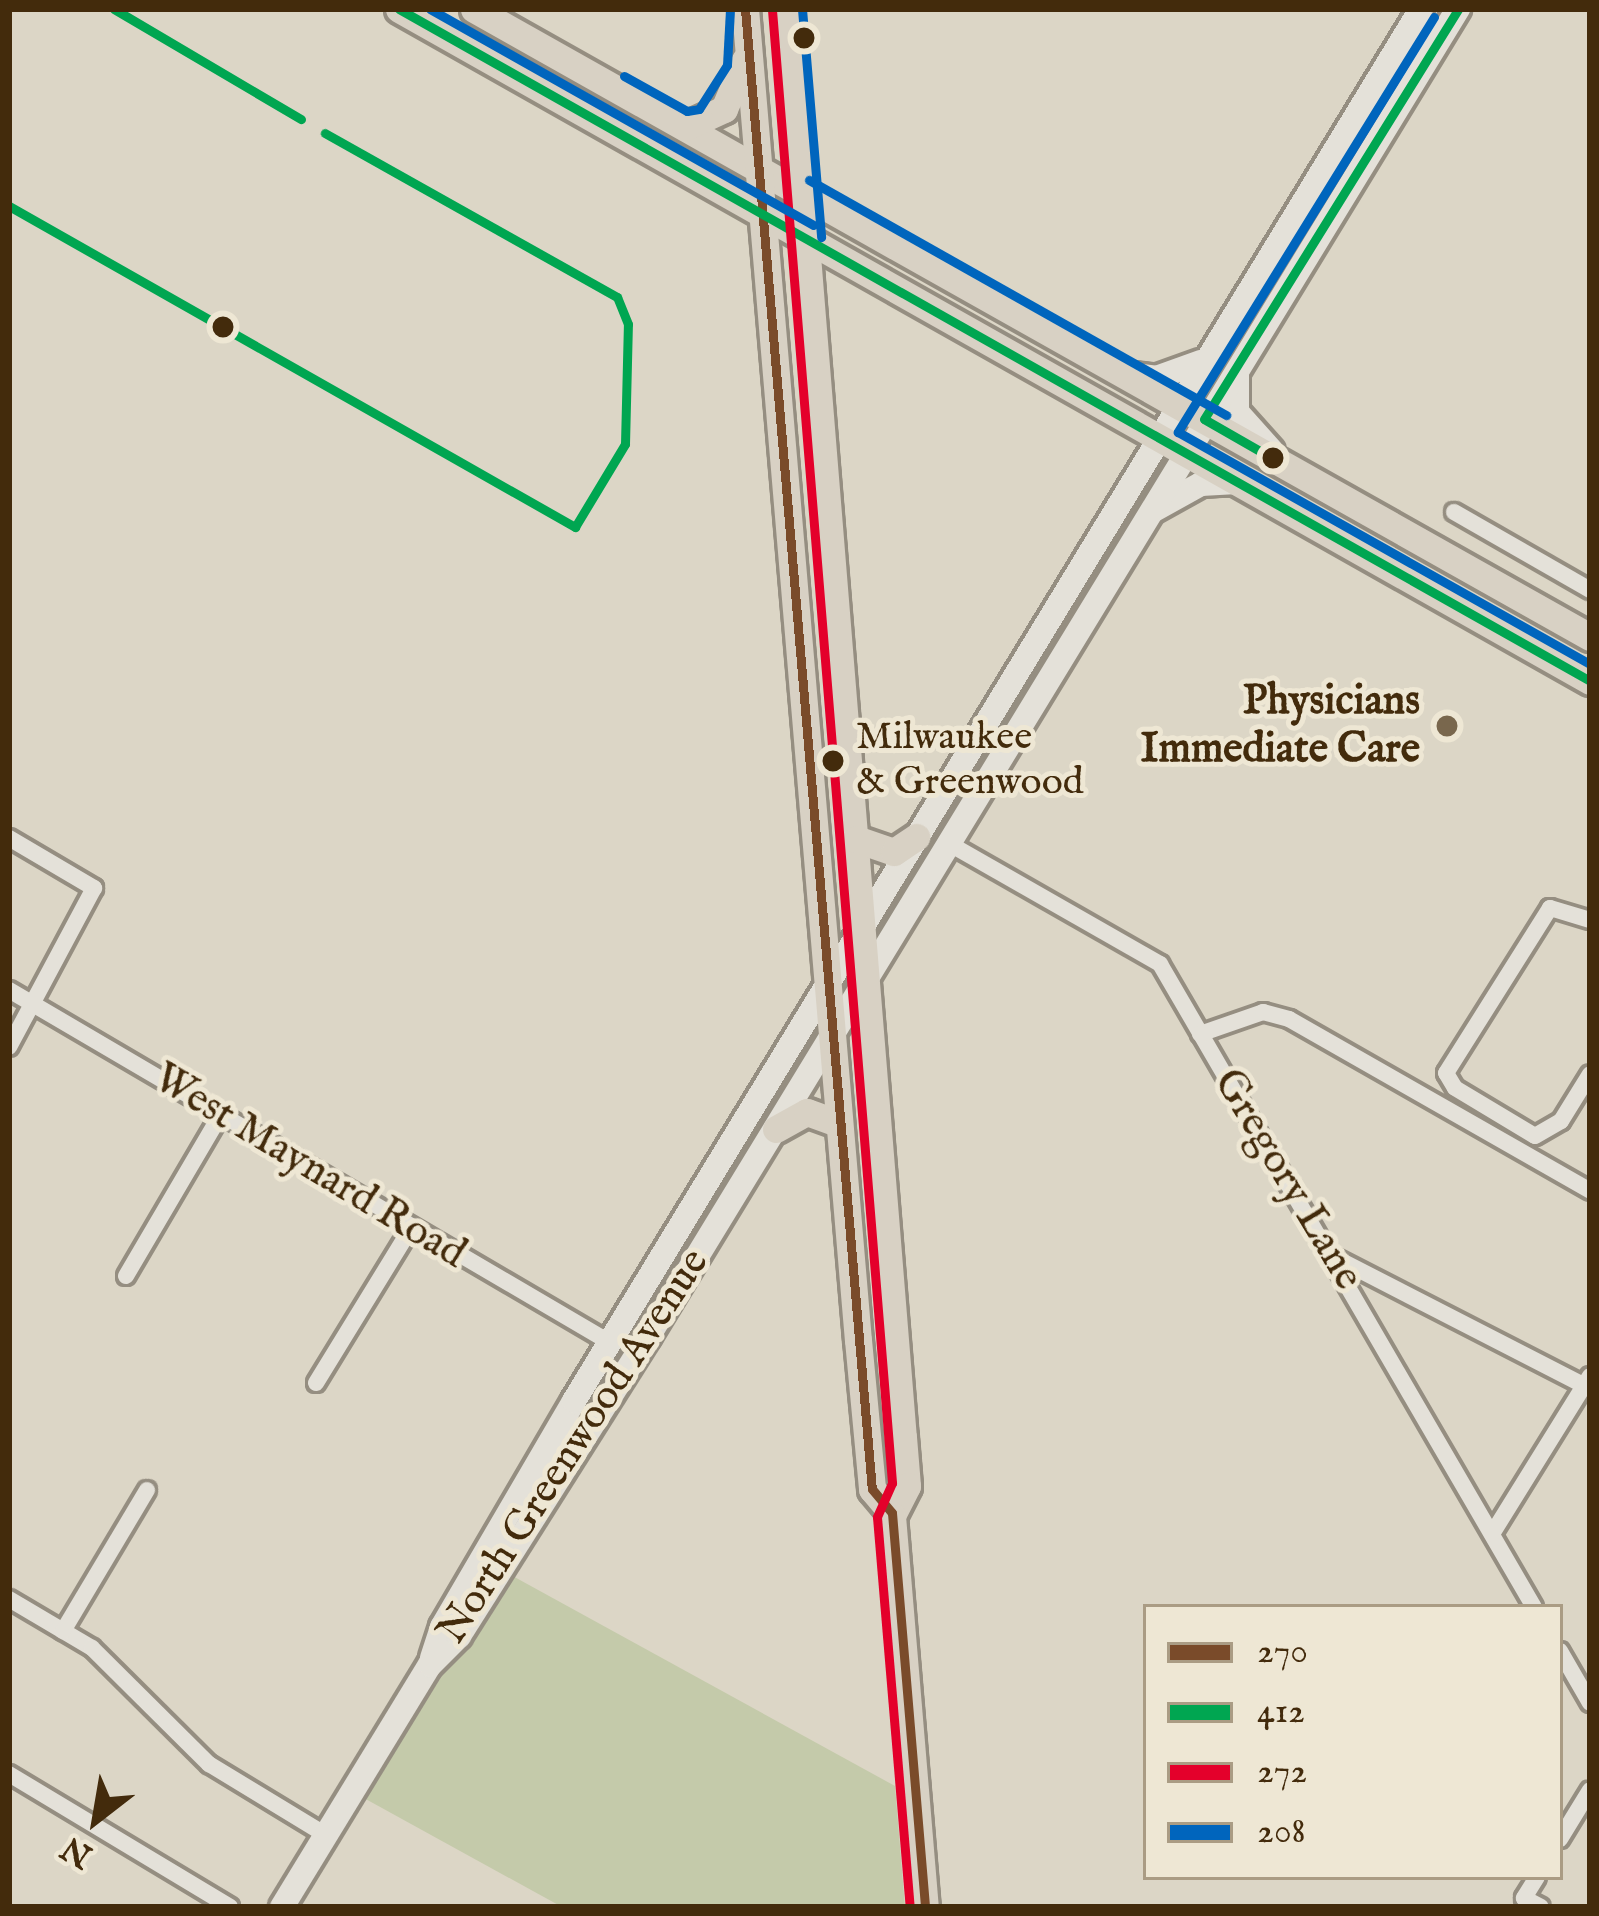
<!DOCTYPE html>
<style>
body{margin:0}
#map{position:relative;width:1599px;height:1916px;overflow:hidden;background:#dcd6c6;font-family:"IM FELL English",serif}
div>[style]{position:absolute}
.green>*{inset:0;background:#c4caaa}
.roads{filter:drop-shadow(3px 0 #958e81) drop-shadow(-3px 0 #958e81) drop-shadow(0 3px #958e81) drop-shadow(0 -3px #958e81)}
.street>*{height:16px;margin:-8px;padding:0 8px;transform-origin:8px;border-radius:8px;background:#e4e1d9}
.secondary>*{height:24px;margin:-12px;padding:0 12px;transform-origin:12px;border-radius:12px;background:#e4e1d9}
.primary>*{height:27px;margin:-13.5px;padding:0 13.5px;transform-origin:13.5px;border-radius:13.5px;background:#d8d1c4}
.bus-1>*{height:9px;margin:-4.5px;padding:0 4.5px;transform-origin:4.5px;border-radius:4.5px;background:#7a4b2a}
.bus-2>*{height:9px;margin:-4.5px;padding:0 4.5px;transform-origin:4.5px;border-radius:4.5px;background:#00a651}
.bus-3>*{height:9px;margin:-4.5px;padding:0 4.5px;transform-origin:4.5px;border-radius:4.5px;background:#e4002b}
.bus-4>*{height:9px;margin:-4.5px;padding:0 4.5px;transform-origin:4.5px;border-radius:4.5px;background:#0065bd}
.dots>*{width:33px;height:33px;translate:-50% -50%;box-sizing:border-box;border:6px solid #eee7d4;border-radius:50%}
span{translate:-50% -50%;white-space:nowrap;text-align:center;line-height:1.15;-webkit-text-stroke:10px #eee7d4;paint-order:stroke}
.bus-label{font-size:39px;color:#432b0c}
.left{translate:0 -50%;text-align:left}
.poi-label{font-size:42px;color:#432b0c;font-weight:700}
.right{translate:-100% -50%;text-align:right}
.street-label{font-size:42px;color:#432b0c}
.frame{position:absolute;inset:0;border:12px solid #432b0c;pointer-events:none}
.legend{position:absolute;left:1143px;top:1604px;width:420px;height:276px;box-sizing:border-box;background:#eee7d4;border:3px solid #aa9c84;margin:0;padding:15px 21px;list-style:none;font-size:36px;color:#432b0c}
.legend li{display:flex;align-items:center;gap:24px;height:60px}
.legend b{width:60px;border:3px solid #aa9c84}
.north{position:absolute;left:36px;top:1760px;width:120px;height:120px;-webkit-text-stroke:9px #eee7d4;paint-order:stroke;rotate:211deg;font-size:33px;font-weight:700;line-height:48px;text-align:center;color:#432b0c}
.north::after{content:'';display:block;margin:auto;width:42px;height:54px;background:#432b0c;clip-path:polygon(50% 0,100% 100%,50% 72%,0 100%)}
</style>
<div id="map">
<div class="green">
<div style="clip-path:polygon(509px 1574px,895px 1786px,905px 1907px,562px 1907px,362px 1797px)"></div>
</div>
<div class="roads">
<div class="street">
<div style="left:1454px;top:512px;width:157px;rotate:29.8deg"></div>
<div style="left:9px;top:838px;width:99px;rotate:30.5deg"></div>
<div style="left:94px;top:888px;width:180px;rotate:118.1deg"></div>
<div style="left:948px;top:843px;width:244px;rotate:29.7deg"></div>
<div style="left:1160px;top:964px;width:744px;rotate:59.82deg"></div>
<div style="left:1590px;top:920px;width:42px;rotate:-163.3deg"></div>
<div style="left:1550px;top:908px;width:195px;rotate:122.2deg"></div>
<div style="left:1446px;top:1073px;width:17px;rotate:59deg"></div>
<div style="left:1455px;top:1088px;width:93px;rotate:31deg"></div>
<div style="left:1535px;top:1136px;width:30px;rotate:-30deg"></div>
<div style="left:1561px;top:1121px;width:55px;rotate:-58.3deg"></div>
<div style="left:9px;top:990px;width:696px;rotate:30.4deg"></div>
<div style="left:1200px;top:1034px;width:67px;rotate:-19.2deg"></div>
<div style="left:1263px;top:1012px;width:27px;rotate:15deg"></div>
<div style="left:1289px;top:1019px;width:347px;rotate:29.7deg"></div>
<div style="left:1336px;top:1258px;width:276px;rotate:27.2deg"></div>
<div style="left:126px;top:1276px;width:188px;rotate:-59.6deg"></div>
<div style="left:316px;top:1383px;width:182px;rotate:-58.5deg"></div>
<div style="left:1492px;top:1534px;width:186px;rotate:-58.2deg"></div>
<div style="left:9px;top:1599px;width:96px;rotate:30.6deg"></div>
<div style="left:92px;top:1648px;width:165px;rotate:44.8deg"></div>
<div style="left:209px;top:1764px;width:137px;rotate:31.3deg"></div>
<div style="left:63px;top:1631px;width:164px;rotate:-59.2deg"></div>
<div style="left:1560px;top:1651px;width:60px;rotate:60deg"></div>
<div style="left:9px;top:1774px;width:258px;rotate:31deg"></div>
<div style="left:1560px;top:1839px;width:57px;rotate:-58.5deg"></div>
<div style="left:1537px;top:1877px;width:25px;rotate:122deg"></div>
<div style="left:1524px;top:1898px;width:19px;rotate:28deg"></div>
</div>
<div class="secondary">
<div style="left:1125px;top:374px;width:31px;rotate:7deg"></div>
<div style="left:1156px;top:378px;width:48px;rotate:-19.6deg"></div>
<div style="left:1237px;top:375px;width:37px;rotate:90deg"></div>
<div style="left:1237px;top:412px;width:52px;rotate:48.1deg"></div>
<div style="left:1154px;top:510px;width:54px;rotate:-29deg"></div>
<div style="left:1201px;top:484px;width:36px;rotate:-3deg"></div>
<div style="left:432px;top:1658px;width:33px;rotate:-72deg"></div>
<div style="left:442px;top:1627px;width:262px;rotate:-59.7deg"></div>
<div style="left:574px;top:1401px;width:1629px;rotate:-58.68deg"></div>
<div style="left:282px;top:1907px;width:284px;rotate:-58.6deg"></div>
<div style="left:430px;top:1665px;width:41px;rotate:-45deg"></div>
<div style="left:459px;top:1636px;width:354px;rotate:-57.7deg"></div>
<div style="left:648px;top:1337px;width:1556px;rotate:-58.62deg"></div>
</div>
<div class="primary">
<div style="left:399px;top:9px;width:1368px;rotate:29.43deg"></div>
<div style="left:474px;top:9px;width:1281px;rotate:29.37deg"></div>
<div style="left:745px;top:9px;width:1336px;rotate:85.15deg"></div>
<div style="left:858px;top:1340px;width:150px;rotate:84.6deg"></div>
<div style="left:872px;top:1489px;width:31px;rotate:50deg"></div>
<div style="left:787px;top:9px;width:1433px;rotate:85.36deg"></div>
<div style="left:903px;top:1437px;width:49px;rotate:85.3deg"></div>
<div style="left:907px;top:1486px;width:34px;rotate:117deg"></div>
<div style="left:892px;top:1516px;width:392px;rotate:85.2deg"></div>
<div style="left:685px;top:127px;width:43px;rotate:-24.8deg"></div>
<div style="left:724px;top:109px;width:53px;rotate:-66.8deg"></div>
<div style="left:856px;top:839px;width:40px;rotate:18.9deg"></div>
<div style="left:894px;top:852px;width:27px;rotate:-34deg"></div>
<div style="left:776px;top:1129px;width:35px;rotate:-29deg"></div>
<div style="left:807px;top:1112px;width:33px;rotate:20deg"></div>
</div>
</div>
<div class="bus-1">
<div style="left:745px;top:9px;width:1485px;rotate:85.1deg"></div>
<div style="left:872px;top:1489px;width:31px;rotate:50deg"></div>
<div style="left:892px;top:1513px;width:395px;rotate:85.2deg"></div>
</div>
<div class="bus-2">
<div style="left:114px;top:9px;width:217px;rotate:30.5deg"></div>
<div style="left:399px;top:9px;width:1368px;rotate:29.43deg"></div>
<div style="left:9px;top:206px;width:651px;rotate:29.56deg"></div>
<div style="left:575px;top:527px;width:97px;rotate:-58.9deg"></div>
<div style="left:625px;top:444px;width:120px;rotate:-88.6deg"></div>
<div style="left:628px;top:324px;width:29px;rotate:-112deg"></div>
<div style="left:617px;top:297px;width:335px;rotate:-150.7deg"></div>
<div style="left:1279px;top:462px;width:86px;rotate:-150.2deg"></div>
<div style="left:1204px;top:419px;width:482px;rotate:-58.2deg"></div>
</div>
<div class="bus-3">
<div style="left:772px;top:10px;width:1478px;rotate:85.34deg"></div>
<div style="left:892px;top:1483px;width:37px;rotate:114deg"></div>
<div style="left:877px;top:1517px;width:391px;rotate:85.2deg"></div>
</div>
<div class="bus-4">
<div style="left:430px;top:9px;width:440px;rotate:29.4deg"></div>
<div style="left:802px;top:9px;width:229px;rotate:85.2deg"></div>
<div style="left:1434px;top:17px;width:488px;rotate:121.7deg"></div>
<div style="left:1178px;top:432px;width:473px;rotate:29.4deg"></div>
<div style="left:624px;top:76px;width:72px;rotate:29.1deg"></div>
<div style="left:687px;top:111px;width:12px;rotate:-9deg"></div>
<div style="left:699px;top:109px;width:52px;rotate:-57.5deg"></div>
<div style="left:727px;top:65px;width:56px;rotate:-86.9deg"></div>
<div style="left:809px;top:180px;width:479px;rotate:29.4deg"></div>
</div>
<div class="dots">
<div style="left:804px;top:38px;background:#432b0c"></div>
<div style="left:223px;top:327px;background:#432b0c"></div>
<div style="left:1273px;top:458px;background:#432b0c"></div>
<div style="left:1447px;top:726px;background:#79674d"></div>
<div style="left:833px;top:761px;background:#432b0c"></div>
</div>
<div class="bus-label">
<span class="left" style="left:856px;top:761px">Milwaukee<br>&amp; Greenwood</span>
</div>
<div class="poi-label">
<span class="right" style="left:1420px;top:726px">Physicians<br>Immediate Care</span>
</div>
<div class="street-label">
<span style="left:309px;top:1167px;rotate:31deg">West Maynard Road</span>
<span style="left:1287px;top:1180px;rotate:59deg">Gregory Lane</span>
<span style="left:574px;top:1447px;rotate:-57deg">North Greenwood Avenue</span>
</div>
<div class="frame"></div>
<ul class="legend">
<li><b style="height:15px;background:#7a4b2a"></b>270</li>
<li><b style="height:15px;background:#00a651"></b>412</li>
<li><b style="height:15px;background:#e4002b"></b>272</li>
<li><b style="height:15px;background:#0065bd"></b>208</li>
</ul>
<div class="north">N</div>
</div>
